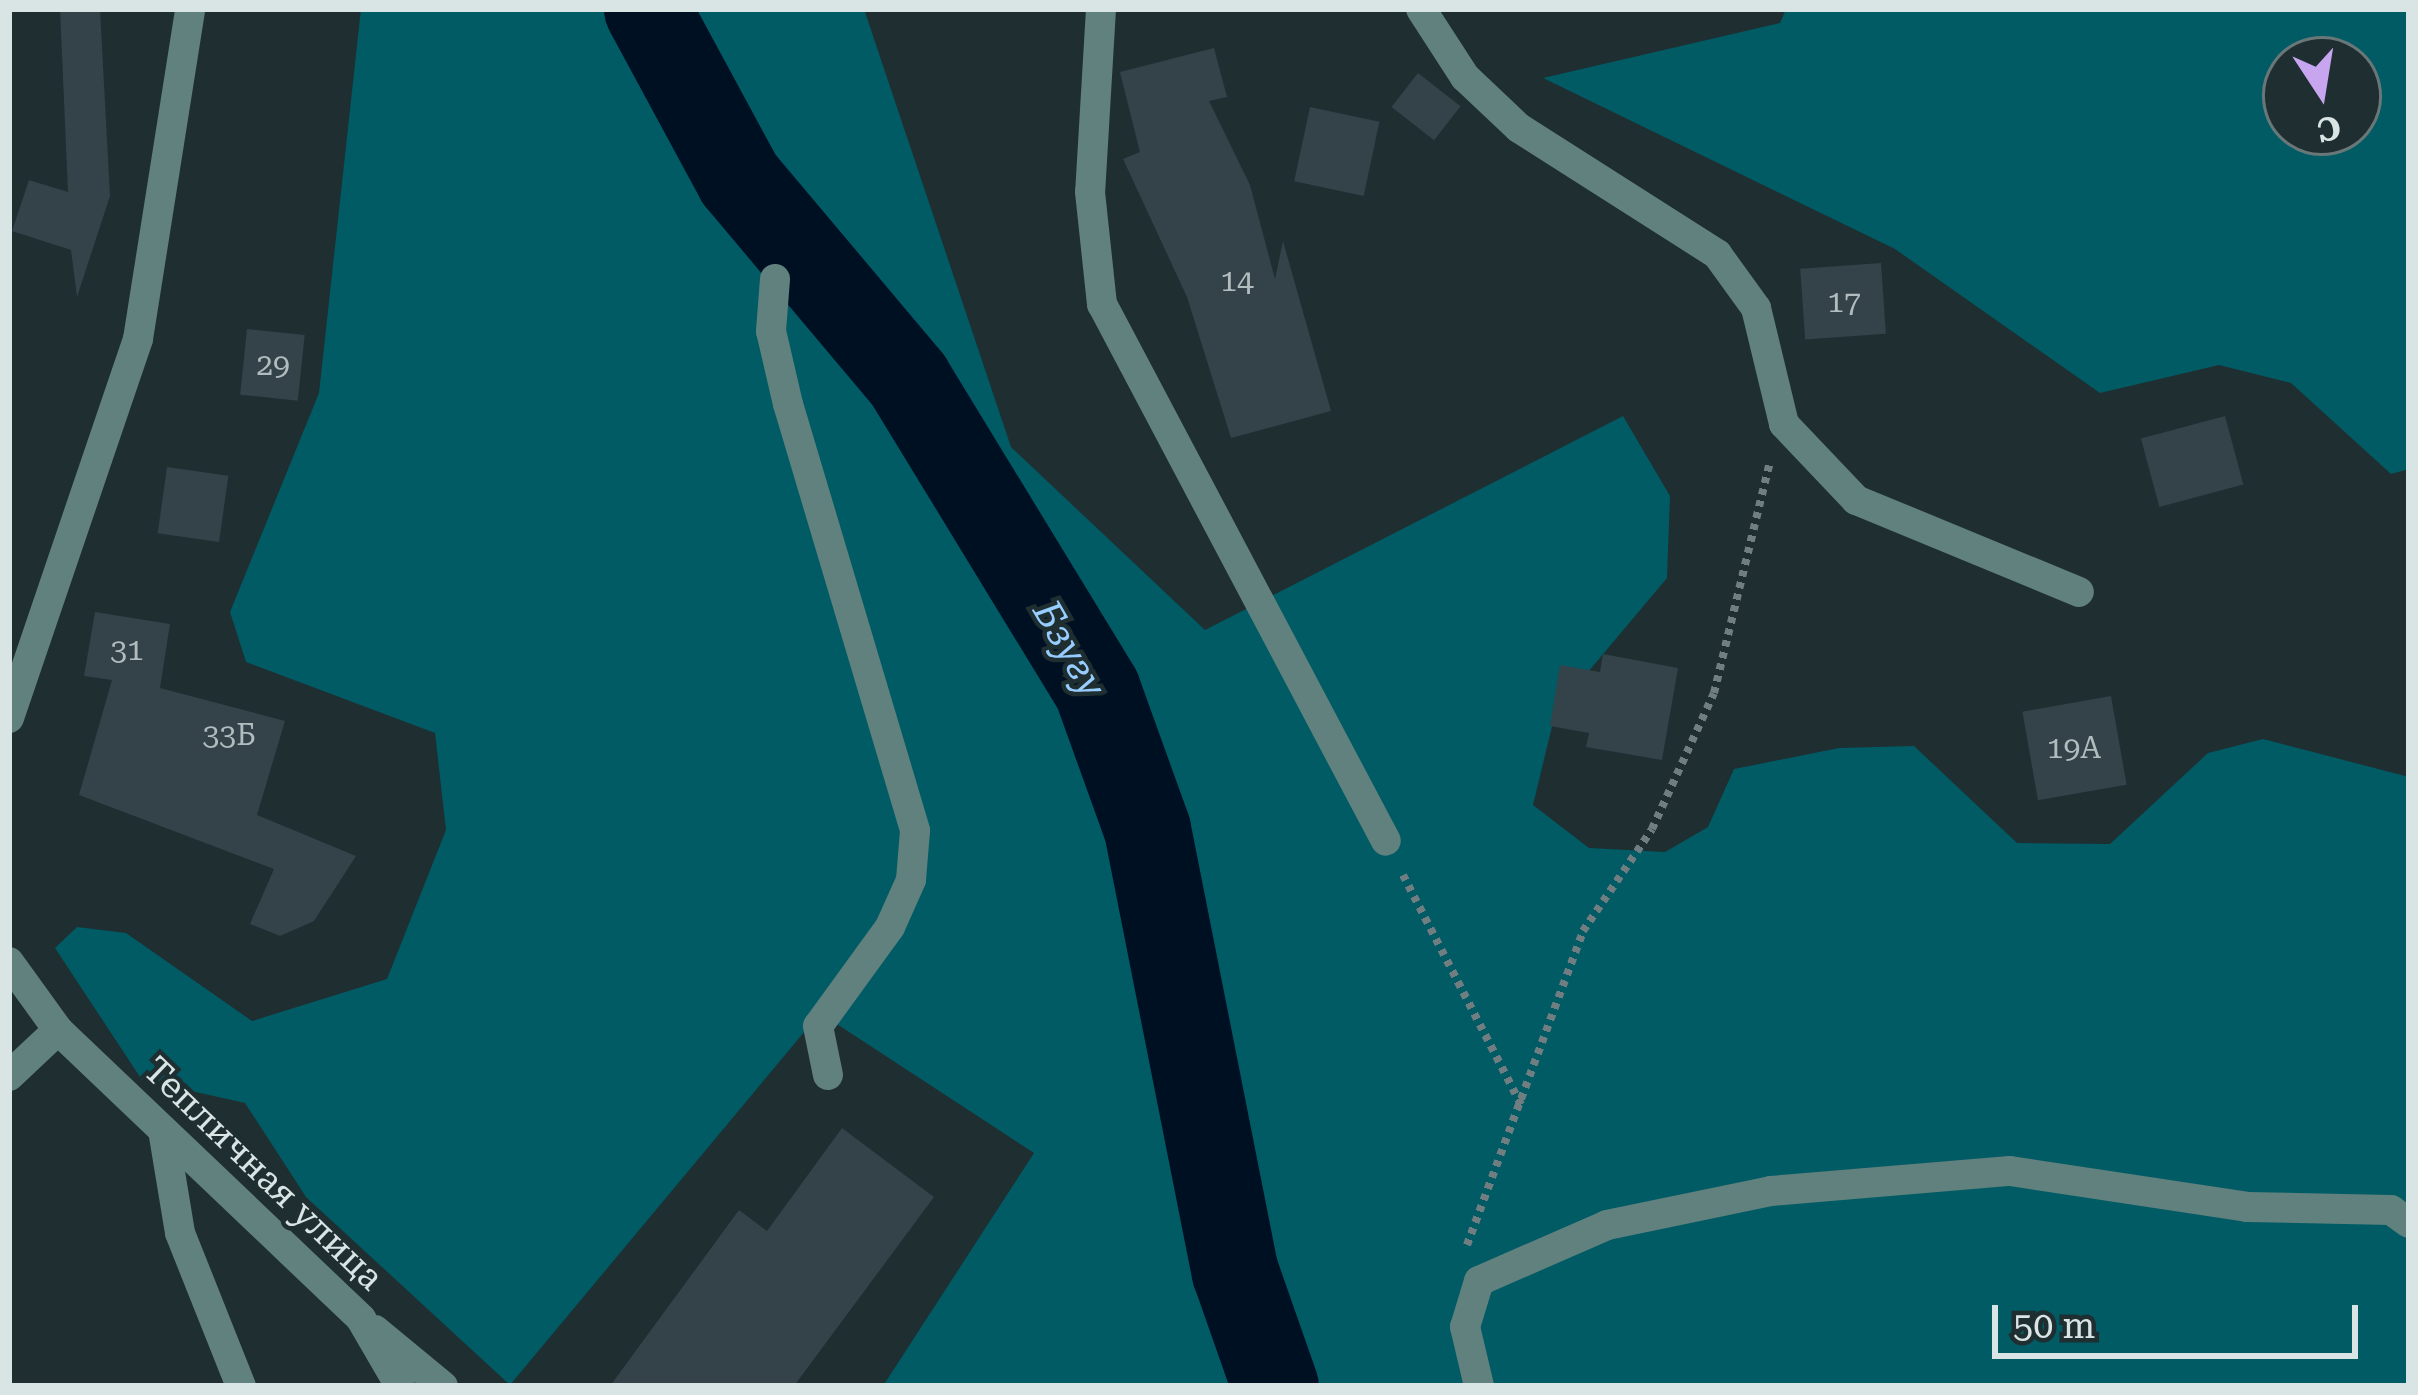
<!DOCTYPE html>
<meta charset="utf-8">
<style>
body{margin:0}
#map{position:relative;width:2418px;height:1395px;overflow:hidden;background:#1e2e31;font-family:"Roboto Serif",serif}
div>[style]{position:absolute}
.green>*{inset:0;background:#015b65}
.river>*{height:87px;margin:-43.5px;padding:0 43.5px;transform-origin:43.5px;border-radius:43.5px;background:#001023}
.building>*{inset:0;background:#344249;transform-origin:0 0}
.path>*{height:8px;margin-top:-4px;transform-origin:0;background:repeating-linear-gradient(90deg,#717e81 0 6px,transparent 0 12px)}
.minor>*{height:30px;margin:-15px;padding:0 15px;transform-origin:15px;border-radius:15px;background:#60817d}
span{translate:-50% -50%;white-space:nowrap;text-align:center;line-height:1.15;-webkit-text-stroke:9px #1e2e31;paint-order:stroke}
.number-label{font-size:30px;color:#b0bcbe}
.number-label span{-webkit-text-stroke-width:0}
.street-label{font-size:36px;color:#d9e4e5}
.water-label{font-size:39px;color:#97cdff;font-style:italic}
.frame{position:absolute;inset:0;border:12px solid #d9e4e5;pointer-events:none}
.north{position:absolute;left:2262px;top:36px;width:120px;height:120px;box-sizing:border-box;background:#1e2e31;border:3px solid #697779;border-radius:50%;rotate:168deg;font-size:33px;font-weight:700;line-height:48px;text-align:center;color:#d9e4e5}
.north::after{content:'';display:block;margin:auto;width:42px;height:54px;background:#c7a6ef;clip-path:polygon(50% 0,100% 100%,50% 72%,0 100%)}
.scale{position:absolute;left:1992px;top:1305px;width:366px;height:54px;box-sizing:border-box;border:6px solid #d9e4e5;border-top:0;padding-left:15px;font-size:36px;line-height:42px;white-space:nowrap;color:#d9e4e5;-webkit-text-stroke:9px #1e2e31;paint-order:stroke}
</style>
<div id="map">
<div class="green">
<div style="clip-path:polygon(361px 9px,864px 9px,1011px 447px,1205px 630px,1623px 416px,1670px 496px,1667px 578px,1556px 710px,1533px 805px,1589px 848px,1665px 852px,1708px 827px,1734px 769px,1839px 748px,1914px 746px,2017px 843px,2110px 844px,2208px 753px,2263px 739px,2409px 777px,2409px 1386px,883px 1386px,1034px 1153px,820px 1013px,510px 1385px,306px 1197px,245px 1103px,142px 1080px,55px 948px,77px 927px,126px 933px,252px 1021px,387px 979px,446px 830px,435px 733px,246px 662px,230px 612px,319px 393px)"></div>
<div style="clip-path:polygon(evenodd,1786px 9px,2409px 9px,2409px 469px,2391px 474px,2291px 383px,2219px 365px,2100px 393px,1895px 249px,1543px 78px,1780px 23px,1786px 9px,2286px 60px,2358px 60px,2358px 132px,2286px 132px,2286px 60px)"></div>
</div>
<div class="river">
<div style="left:647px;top:9px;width:193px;rotate:61.6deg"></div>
<div style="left:739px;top:179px;width:263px;rotate:49.9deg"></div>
<div style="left:908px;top:380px;width:363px;rotate:58.6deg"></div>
<div style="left:1097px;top:690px;width:148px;rotate:70.2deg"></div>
<div style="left:1147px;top:829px;width:452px;rotate:78.8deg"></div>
<div style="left:1235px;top:1272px;width:121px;rotate:70.7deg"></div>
</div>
<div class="building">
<div style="clip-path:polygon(60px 9px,100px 9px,110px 196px,77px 297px,71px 250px,12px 231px,29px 180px,68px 192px)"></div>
<div style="clip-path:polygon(1214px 48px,1227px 97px,1209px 101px,1250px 185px,1275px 279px,1283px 241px,1331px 411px,1231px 438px,1187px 297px,1123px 159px,1140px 152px,1120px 72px)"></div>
<div style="left:1418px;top:73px;width:54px;height:43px;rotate:38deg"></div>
<div style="left:1310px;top:107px;width:71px;height:76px;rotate:12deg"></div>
<div style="left:1881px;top:263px;width:71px;height:81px;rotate:86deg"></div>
<div style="left:247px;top:329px;width:58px;height:66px;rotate:6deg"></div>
<div style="left:2225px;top:416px;width:71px;height:87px;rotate:75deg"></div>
<div style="left:167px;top:467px;width:62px;height:67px;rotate:8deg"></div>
<div style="clip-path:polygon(95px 612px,170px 624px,160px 688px,285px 721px,257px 815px,356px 856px,314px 921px,280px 936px,250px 924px,274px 869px,79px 795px,112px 680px,84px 676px)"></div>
<div style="clip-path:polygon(1603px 654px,1678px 668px,1662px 760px,1586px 747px,1589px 733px,1550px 726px,1560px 665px,1600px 672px)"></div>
<div style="left:2111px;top:696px;width:90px;height:90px;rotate:80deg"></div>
<div style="clip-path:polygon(842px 1128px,934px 1197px,794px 1386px,610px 1386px,739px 1210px,767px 1231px)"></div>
</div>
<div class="path">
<div style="left:1403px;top:875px;width:261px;rotate:62.8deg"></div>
<div style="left:1467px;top:1245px;width:335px;rotate:-69.7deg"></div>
<div style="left:1583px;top:931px;width:123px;rotate:-55.9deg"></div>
<div style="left:1652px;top:829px;width:149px;rotate:-65.5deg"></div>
<div style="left:1714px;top:693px;width:235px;rotate:-76.4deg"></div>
</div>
<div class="minor">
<div style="left:1101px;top:9px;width:183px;rotate:93.4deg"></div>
<div style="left:1090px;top:192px;width:113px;rotate:83.9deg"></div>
<div style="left:1102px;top:304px;width:607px;rotate:62.13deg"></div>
<div style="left:1421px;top:9px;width:81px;rotate:57.1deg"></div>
<div style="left:1465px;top:77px;width:74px;rotate:43.4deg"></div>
<div style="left:1519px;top:128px;width:235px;rotate:32.5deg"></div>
<div style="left:1717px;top:254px;width:67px;rotate:54.2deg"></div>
<div style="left:1756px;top:308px;width:119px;rotate:76.4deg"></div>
<div style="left:1784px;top:424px;width:105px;rotate:46.5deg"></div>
<div style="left:1856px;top:500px;width:241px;rotate:22.4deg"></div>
<div style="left:775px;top:279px;width:52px;rotate:94.4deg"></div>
<div style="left:771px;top:331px;width:75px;rotate:76.9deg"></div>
<div style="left:788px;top:404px;width:445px;rotate:73.4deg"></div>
<div style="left:915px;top:831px;width:49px;rotate:94.7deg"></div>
<div style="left:911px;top:880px;width:51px;rotate:114.1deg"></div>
<div style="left:890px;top:927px;width:122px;rotate:126deg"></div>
<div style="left:818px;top:1026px;width:50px;rotate:78.5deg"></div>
<div style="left:9px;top:718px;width:400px;rotate:-71.2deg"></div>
<div style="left:138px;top:339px;width:334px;rotate:-81deg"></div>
<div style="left:9px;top:962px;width:84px;rotate:54.2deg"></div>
<div style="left:58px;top:1030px;width:419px;rotate:43.6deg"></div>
<div style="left:361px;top:1319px;width:78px;rotate:59.8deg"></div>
<div style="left:9px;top:1076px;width:67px;rotate:-43.2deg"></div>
<div style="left:164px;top:1136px;width:98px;rotate:80.6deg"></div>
<div style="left:180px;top:1233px;width:165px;rotate:68.3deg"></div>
<div style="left:375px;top:1330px;width:88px;rotate:39.5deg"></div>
<div style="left:1479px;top:1386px;width:61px;rotate:-103.3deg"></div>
<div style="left:1465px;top:1327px;width:48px;rotate:-73.1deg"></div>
<div style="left:1479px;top:1281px;width:140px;rotate:-23.6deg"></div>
<div style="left:1607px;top:1225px;width:167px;rotate:-11.7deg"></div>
<div style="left:1771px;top:1191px;width:240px;rotate:-4.8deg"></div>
<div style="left:2010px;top:1171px;width:240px;rotate:8.6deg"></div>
<div style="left:2247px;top:1207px;width:144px;rotate:1.2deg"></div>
<div style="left:2391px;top:1210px;width:22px;rotate:36deg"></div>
</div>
<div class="number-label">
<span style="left:1237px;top:281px">14</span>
<span style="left:1844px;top:302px">17</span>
<span style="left:273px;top:365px">29</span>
<span style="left:127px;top:650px">31</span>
<span style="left:229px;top:735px">33Б</span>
<span style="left:2074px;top:748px">19А</span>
</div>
<div class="street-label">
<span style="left:263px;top:1174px;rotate:44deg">Тепличная улица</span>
</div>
<div class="water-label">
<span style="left:1069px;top:649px;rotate:60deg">Бзугу</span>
</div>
<div class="frame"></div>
<div class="north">С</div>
<div class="scale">50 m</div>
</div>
